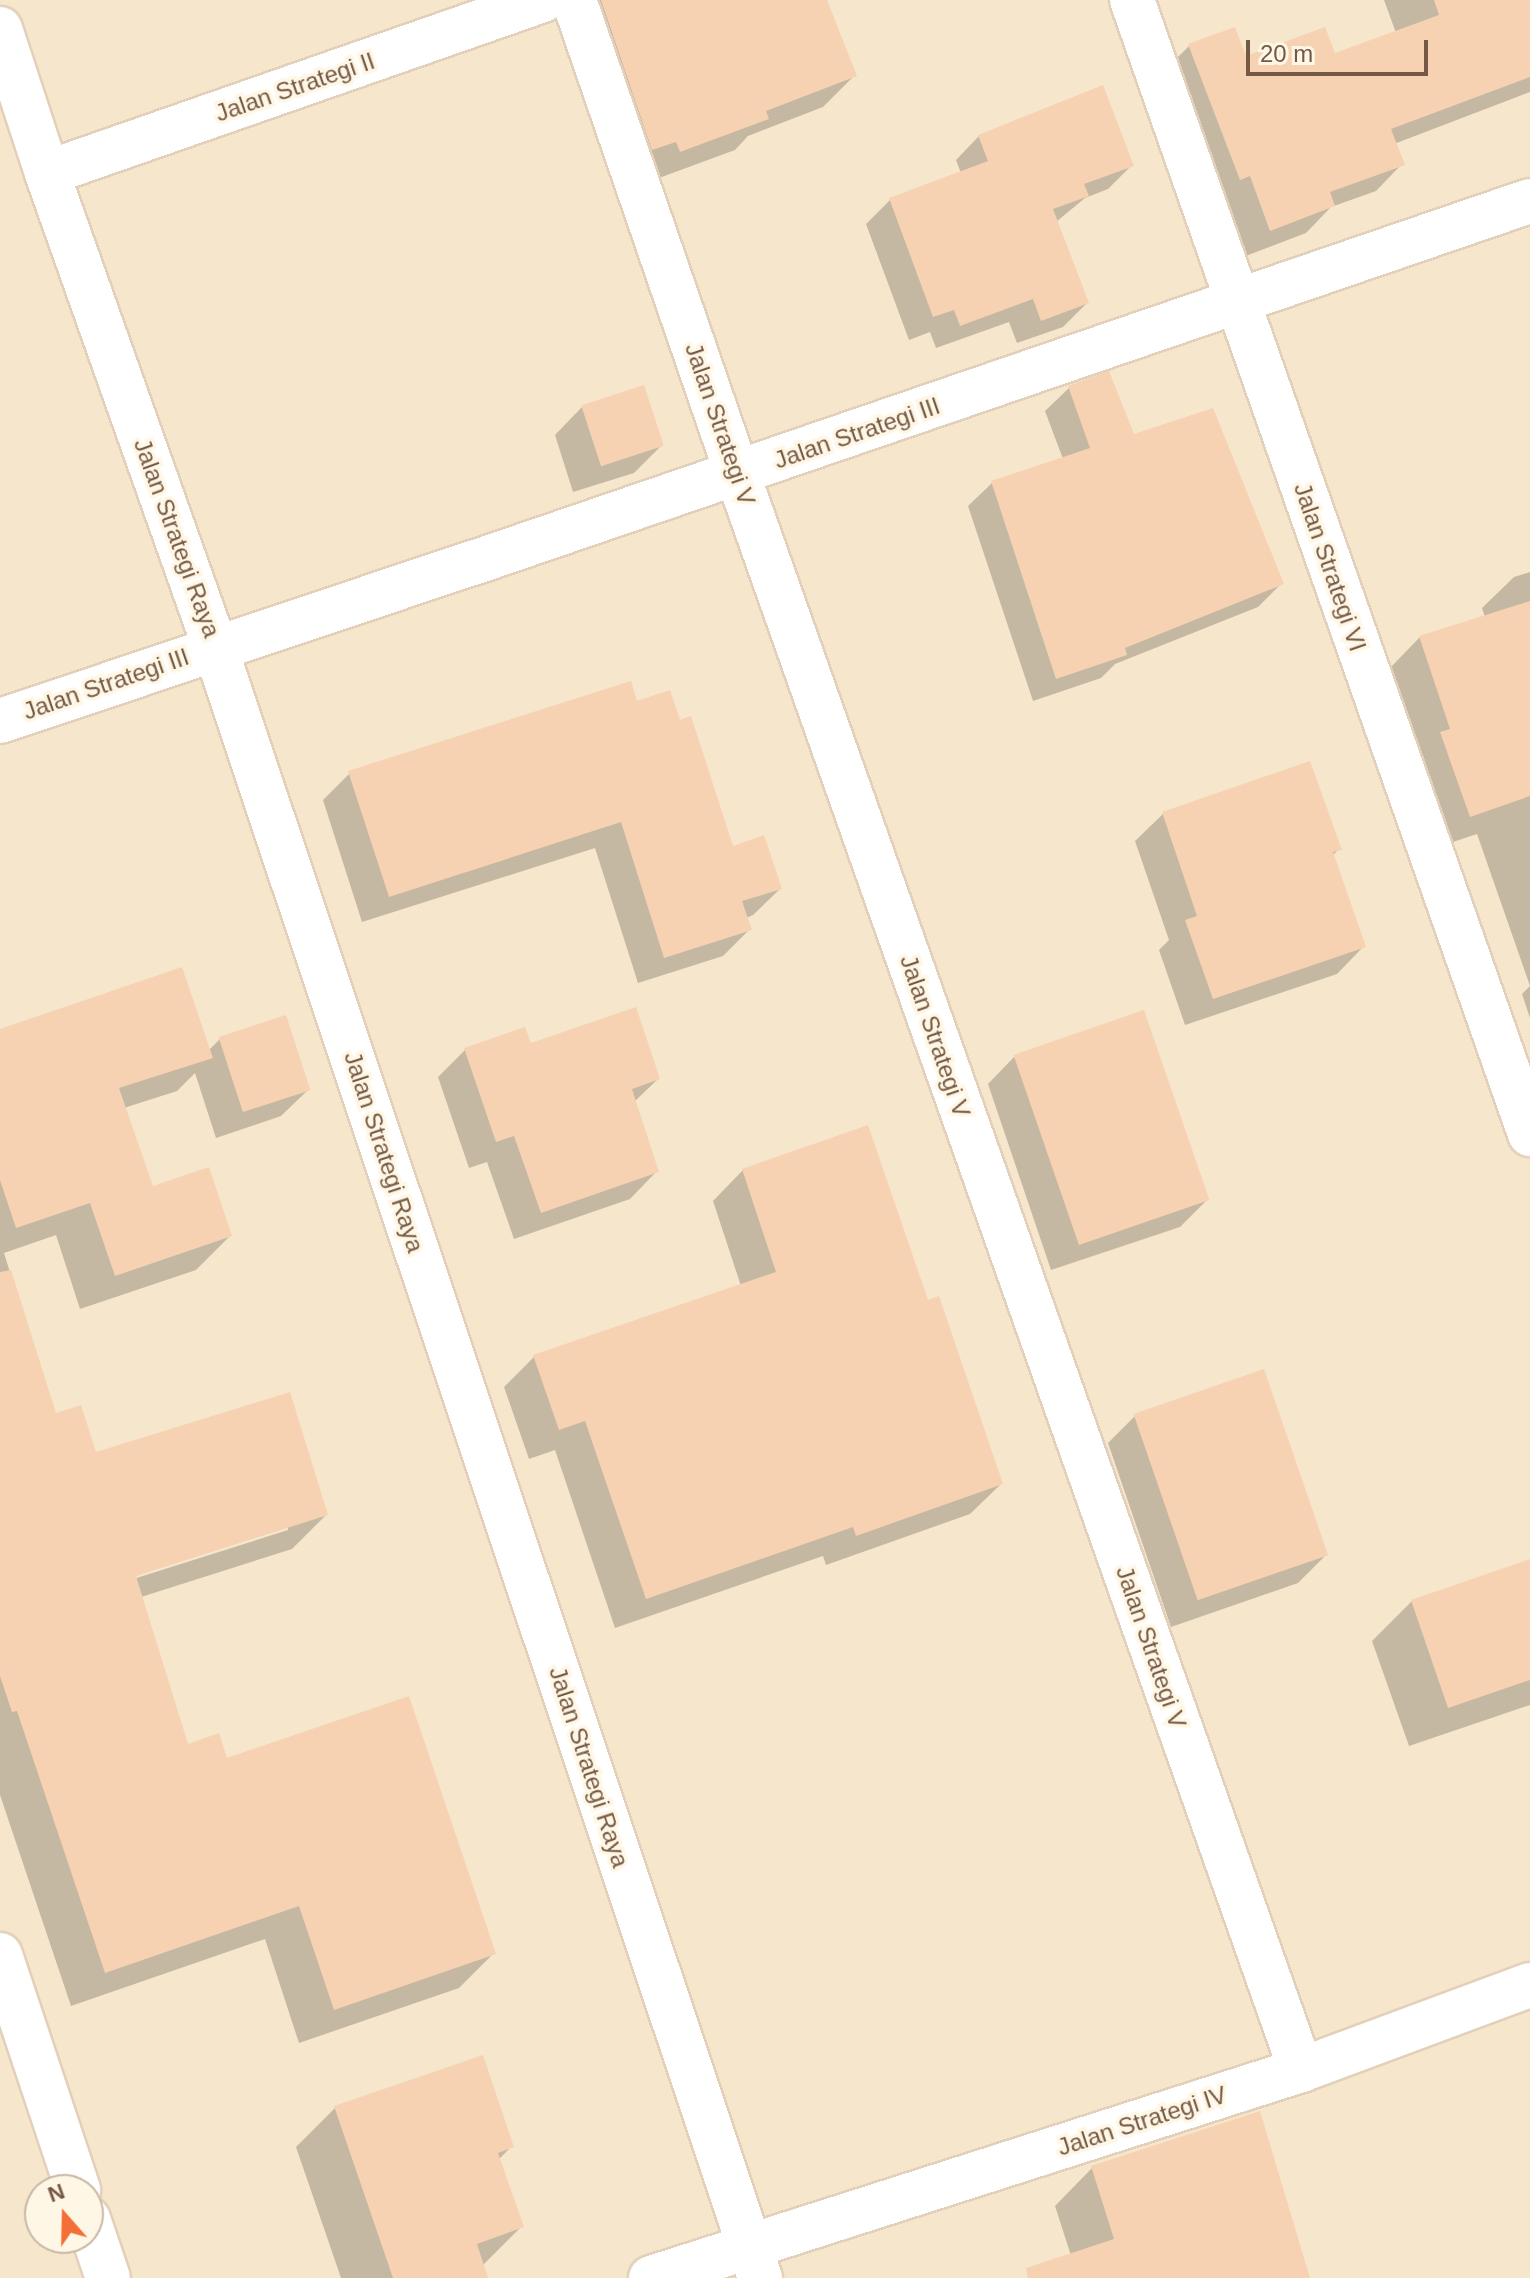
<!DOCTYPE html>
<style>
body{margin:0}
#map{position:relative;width:1530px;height:2278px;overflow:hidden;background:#fef4de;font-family:Arial,sans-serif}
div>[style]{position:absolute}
.residential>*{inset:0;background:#f6e6cc}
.shadow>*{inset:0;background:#0003}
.building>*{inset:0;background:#f6d2b3;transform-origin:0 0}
.roads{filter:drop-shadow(2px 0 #e3d0ba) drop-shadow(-2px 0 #e3d0ba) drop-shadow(0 2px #e3d0ba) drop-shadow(0 -2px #e3d0ba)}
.minor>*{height:44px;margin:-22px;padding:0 22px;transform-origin:22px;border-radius:22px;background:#fff}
span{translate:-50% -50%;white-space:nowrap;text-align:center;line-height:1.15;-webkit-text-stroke:7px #fff7e6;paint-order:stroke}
.street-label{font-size:24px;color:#765944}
.north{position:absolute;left:24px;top:2174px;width:80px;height:80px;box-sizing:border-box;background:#fff7e6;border:2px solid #c8b8a5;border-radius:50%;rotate:340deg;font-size:22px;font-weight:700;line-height:32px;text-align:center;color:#765944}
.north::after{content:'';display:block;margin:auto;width:28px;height:36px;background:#f46e37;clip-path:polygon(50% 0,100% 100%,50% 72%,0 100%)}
.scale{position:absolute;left:1246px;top:40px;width:182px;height:36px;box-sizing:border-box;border:4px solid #765944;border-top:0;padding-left:10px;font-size:24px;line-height:28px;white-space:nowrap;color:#765944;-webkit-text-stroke:6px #fff7e6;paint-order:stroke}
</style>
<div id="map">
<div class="residential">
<div style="clip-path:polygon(evenodd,0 0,1530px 0,1530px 2278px,0 2278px,0 0,40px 2190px,88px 2190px,88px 2238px,40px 2238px,40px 2190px)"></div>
</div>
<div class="shadow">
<div style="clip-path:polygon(558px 0,825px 0,855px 75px,823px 107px,748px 136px,735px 150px,648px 182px)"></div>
<div style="clip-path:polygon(1384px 0,1530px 0,1530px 92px,1394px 144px,1402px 164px,1376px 191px,1331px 207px,1306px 233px,1243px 257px,1162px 73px,1189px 46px,1245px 58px,1334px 56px,1396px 33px)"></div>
<div style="clip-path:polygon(979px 136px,1131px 166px,1108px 189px,1085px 198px,1056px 222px,1087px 303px,1063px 327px,1017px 343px,1009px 322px,936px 348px,930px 332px,909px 340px,866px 224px,890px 200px,961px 173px,956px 160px)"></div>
<div style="clip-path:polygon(1069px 388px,1132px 437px,1281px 584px,1258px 607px,1115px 664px,1101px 678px,1033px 701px,968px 506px,992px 483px,1063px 459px,1045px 411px)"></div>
<div style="clip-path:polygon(582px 407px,661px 446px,634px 473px,573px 492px,555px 435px)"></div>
<div style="clip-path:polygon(1530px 572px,1530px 1018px,1522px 994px,1530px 986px,1477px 834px,1438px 847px,1389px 669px,1420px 637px,1485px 617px,1482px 608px,1514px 577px)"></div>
<div style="clip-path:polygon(636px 703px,731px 849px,780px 889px,753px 915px,746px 918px,749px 930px,723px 956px,638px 983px,595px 848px,362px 922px,323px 800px,350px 773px)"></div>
<div style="clip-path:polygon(1163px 814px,1339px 849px,1332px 856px,1364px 946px,1337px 974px,1185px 1025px,1159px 950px,1169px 940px,1135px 841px)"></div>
<div style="clip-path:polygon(evenodd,0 1030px,209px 1050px,220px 1039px,309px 1089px,281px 1116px,216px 1138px,195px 1073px,177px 1091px,124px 1108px,152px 1189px,230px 1236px,196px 1270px,80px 1309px,56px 1235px,4px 1253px,54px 1415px,94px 1455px,326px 1515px,292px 1549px,141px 1597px,187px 1746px,226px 1760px,493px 1954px,459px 1988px,299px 2043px,265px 1939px,71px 2006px,0 1795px,0 1030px,288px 1526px,288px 1530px,127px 1581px,126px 1577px,288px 1526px)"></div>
<div style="clip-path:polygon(529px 1045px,658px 1079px,634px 1102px,657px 1171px,630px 1199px,514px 1239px,487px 1162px,469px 1168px,438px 1077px,465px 1050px)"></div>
<div style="clip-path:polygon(1015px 1056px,1207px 1200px,1180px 1227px,1051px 1270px,988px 1084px)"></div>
<div style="clip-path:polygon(743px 1170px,927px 1303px,1001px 1484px,970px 1514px,826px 1565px,823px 1556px,615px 1628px,555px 1450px,529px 1459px,504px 1387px,534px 1357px,741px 1286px,713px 1201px)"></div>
<div style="clip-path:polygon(1135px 1416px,1325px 1556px,1298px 1583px,1171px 1627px,1108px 1443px)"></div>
<div style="clip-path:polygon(1530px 1561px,1530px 1705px,1409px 1746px,1372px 1641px,1412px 1601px)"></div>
<div style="clip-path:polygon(335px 2108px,512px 2146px,498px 2160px,522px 2226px,482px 2266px,486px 2278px,341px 2278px,296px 2147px)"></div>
<div style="clip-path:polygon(1092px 2168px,1308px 2278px,1061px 2278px,1074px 2265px,1055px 2206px)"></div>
</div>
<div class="building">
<div style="clip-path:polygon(601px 0,827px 0,857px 76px,766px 111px,769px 119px,680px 152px,676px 142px,652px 150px)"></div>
<div style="clip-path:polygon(1434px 0,1530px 0,1530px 77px,1391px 129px,1405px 165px,1330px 192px,1335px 206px,1270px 231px,1250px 176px,1240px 180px,1188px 44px,1235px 27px,1246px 56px,1325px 27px,1335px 53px,1439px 15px)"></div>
<div style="clip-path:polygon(1103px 85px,1134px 166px,1084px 184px,1089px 196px,1053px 209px,1089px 303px,1041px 321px,1033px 299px,960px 326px,954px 310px,933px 317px,889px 198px,988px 161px,978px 135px)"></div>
<div style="clip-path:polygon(1109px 371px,1134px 434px,1213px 408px,1284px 584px,1125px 648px,1127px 655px,1056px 679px,991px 481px,1090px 448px,1068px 386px)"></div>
<div style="left:644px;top:385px;width:64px;height:66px;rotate:72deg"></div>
<div style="clip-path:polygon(1530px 601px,1530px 796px,1470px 817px,1440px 732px,1450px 729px,1419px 636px)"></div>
<div style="clip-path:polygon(631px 681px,637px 701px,670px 690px,680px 720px,691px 716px,733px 846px,764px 835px,782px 889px,742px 901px,752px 930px,664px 958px,621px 822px,389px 897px,348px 771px)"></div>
<div style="clip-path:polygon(1310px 761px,1342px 850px,1333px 852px,1366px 947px,1213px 999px,1185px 920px,1197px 916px,1162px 812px)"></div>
<div style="clip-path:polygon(182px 967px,213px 1058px,119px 1088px,153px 1186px,209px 1167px,232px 1236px,115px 1276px,90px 1203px,16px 1228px,0 1180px,0 1029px)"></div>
<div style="clip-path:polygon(636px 1007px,660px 1079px,632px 1089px,659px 1172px,541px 1213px,514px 1136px,496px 1142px,464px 1048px,525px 1027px,531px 1043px)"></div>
<div style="left:1144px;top:1010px;width:201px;height:138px;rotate:71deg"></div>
<div style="left:286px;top:1015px;width:79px;height:71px;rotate:72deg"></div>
<div style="clip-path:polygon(868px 1125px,928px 1300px,939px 1296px,1003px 1484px,856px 1536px,853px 1527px,646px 1599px,585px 1421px,559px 1430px,533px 1355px,776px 1272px,742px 1169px)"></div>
<div style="clip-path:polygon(11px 1270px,56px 1413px,81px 1405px,96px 1452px,290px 1392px,328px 1515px,136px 1576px,188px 1744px,219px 1733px,227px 1758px,409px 1696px,496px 1954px,334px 2010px,299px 1906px,105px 1973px,17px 1711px,12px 1712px,0 1676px,0 1272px)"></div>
<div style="left:1264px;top:1369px;width:197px;height:138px;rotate:71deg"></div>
<div style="clip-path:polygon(1530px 1559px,1530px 1680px,1448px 1708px,1411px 1600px)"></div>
<div style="clip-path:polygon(483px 2055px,514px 2147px,498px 2153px,524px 2227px,477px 2244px,488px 2278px,393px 2278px,334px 2106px)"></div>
<div style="clip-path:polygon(1260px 2111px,1310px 2278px,1028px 2278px,1026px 2268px,1114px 2239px,1091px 2166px)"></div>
</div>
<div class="roads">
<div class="minor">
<div style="left:574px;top:0;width:500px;rotate:70.99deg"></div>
<div style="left:737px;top:473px;width:1694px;rotate:70.55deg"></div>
<div style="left:1132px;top:0;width:1202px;rotate:70.66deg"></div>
<div style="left:0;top:29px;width:151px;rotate:71.9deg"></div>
<div style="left:47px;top:173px;width:503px;rotate:70.48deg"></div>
<div style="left:215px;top:647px;width:1720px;rotate:71.52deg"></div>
<div style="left:47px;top:173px;width:525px;rotate:-19.23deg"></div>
<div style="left:0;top:721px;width:499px;rotate:-18.5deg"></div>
<div style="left:473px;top:563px;width:1117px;rotate:-18.91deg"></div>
<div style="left:0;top:1955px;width:248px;rotate:71.6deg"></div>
<div style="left:88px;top:2219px;width:62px;rotate:71.3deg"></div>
<div style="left:651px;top:2278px;width:682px;rotate:-17.74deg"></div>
<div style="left:1301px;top:2070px;width:244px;rotate:-20.4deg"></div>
</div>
</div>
<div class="street-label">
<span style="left:295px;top:87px;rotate:-19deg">Jalan Strategi II</span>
<span style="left:720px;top:424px;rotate:71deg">Jalan Strategi V</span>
<span style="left:857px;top:433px;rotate:-19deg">Jalan Strategi III</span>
<span style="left:177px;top:538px;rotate:70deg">Jalan Strategi Raya</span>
<span style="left:1330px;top:567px;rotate:71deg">Jalan Strategi VI</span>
<span style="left:106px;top:684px;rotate:-19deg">Jalan Strategi III</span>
<span style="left:935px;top:1036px;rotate:71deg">Jalan Strategi V</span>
<span style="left:384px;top:1152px;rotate:72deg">Jalan Strategi Raya</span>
<span style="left:1151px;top:1647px;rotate:71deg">Jalan Strategi V</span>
<span style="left:589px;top:1767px;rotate:72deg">Jalan Strategi Raya</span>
<span style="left:1142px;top:2121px;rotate:-18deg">Jalan Strategi IV</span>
</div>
<div class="north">N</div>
<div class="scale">20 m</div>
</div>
